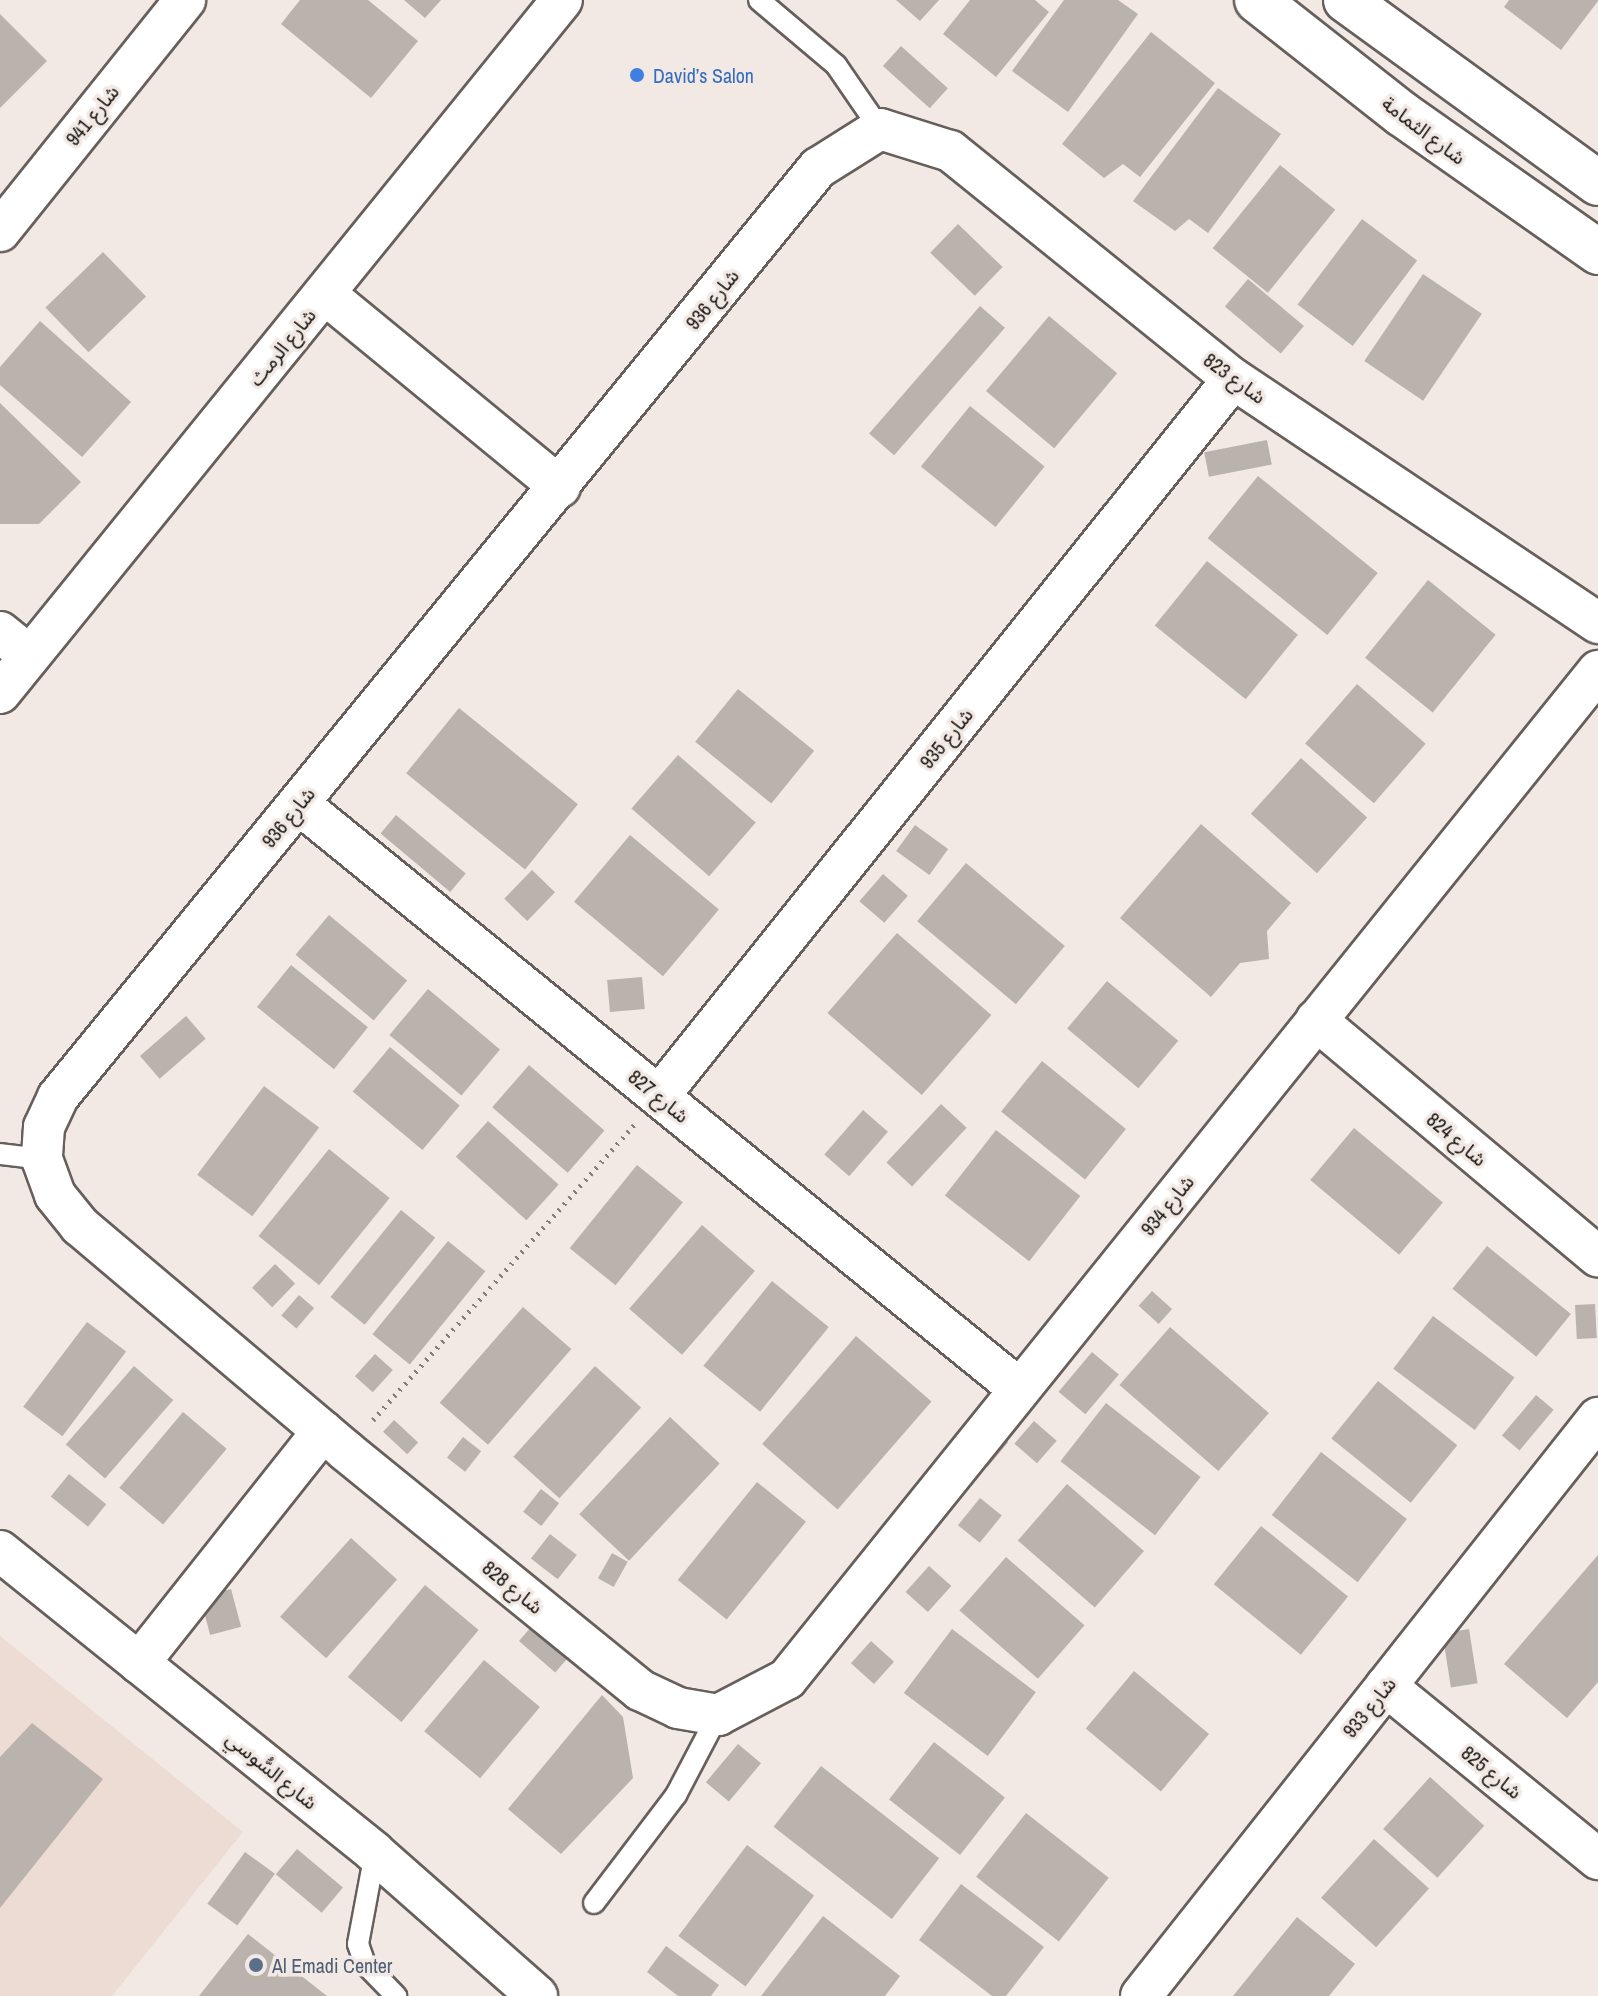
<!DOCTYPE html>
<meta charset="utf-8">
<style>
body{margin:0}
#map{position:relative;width:1598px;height:1996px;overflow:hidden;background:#f2e9e4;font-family:"Archivo Narrow","Noto Sans Arabic",sans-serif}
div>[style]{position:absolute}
.built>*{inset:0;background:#eddcd3}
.building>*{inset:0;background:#bab2ad;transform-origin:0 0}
.path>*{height:5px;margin-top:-2.5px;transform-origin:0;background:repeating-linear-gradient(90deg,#847e7b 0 2px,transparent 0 8px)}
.roads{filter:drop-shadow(2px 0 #675f5b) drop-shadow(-2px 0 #675f5b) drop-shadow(0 2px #675f5b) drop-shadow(0 -2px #675f5b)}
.service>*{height:20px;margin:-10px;padding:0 10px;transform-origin:10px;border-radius:10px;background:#fff}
.minor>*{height:40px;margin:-20px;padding:0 20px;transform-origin:20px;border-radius:20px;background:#fff}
.tertiary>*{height:44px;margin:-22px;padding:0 22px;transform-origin:22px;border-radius:22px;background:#fff}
.dots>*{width:22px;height:22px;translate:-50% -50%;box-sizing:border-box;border:4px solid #f2e9e4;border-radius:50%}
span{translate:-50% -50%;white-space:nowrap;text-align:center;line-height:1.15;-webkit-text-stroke:7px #f2e9e4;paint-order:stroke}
.shop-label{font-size:20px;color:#366cbe}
.left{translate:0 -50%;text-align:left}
.street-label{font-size:20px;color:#161311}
.service-label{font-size:20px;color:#4e5e75}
</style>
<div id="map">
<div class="built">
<div style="clip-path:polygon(0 1636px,243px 1832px,112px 1996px,0 1996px)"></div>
</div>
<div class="building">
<div style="clip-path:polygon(300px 0,368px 0,418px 41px,371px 98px,281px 24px)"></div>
<div style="clip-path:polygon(404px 0,441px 0,425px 18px)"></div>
<div style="clip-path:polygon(896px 0,939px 0,920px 21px)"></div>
<div style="clip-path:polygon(970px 0,1035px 0,1049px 12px,996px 77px,943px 34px)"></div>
<div style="clip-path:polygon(1064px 0,1118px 0,1138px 14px,1068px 112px,1012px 71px)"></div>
<div style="clip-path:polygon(1509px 0,1598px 0,1598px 1px,1561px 50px,1504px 7px)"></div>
<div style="clip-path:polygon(0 14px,47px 61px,0 108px)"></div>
<div style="clip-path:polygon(1151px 32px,1215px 83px,1140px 177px,1123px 164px,1104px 178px,1062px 144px)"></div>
<div style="left:901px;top:46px;width:63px;height:27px;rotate:42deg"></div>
<div style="clip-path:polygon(1218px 88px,1281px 134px,1208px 233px,1189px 219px,1175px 231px,1133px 201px)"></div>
<div style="left:1280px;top:165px;width:71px;height:107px;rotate:39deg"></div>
<div style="left:1362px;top:219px;width:69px;height:107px;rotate:37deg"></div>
<div style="left:958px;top:224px;width:62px;height:40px;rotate:44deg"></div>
<div style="left:103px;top:252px;width:62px;height:80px;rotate:46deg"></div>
<div style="left:1423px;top:274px;width:71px;height:105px;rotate:34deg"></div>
<div style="left:1248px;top:279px;width:73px;height:36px;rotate:40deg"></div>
<div style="left:980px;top:306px;width:33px;height:169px;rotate:41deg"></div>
<div style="left:1049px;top:316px;width:89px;height:98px;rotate:40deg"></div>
<div style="clip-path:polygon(40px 321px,131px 402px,82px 457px,0 385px,0 367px)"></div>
<div style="clip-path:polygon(0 403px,81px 482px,39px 524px,0 524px)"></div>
<div style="left:970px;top:406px;width:96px;height:78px;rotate:39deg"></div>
<div style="left:1267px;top:440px;width:25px;height:64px;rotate:79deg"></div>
<div style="left:1258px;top:476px;width:154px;height:80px;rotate:39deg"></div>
<div style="left:1207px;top:561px;width:117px;height:83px;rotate:39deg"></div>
<div style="left:1428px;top:580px;width:87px;height:100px;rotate:39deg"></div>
<div style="left:1357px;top:684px;width:91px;height:79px;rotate:41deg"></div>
<div style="left:738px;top:689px;width:98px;height:68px;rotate:39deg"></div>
<div style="left:459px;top:708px;width:153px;height:84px;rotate:39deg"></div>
<div style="left:678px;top:755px;width:103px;height:71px;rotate:41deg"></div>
<div style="left:1301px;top:758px;width:89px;height:75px;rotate:42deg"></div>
<div style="left:396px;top:815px;width:91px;height:24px;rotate:40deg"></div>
<div style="clip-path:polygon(1201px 824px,1291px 903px,1267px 931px,1269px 959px,1240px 963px,1211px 997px,1120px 918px)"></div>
<div style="left:915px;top:825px;width:41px;height:32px;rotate:36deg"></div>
<div style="left:630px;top:835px;width:116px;height:87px;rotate:40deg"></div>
<div style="left:966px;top:863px;width:129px;height:76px;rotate:40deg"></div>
<div style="left:532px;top:870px;width:32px;height:40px;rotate:44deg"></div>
<div style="left:883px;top:874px;width:33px;height:36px;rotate:41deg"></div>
<div style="left:329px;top:915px;width:102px;height:52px;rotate:40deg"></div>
<div style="left:897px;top:933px;width:125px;height:106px;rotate:41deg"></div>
<div style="left:291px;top:965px;width:99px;height:54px;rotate:39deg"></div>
<div style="left:642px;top:977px;width:32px;height:35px;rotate:85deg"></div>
<div style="left:1107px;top:981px;width:93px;height:62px;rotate:40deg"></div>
<div style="left:428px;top:989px;width:94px;height:60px;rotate:40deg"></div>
<div style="left:186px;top:1016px;width:30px;height:61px;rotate:49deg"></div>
<div style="left:390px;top:1047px;width:91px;height:58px;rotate:40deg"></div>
<div style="left:1042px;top:1061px;width:108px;height:65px;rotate:39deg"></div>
<div style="left:529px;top:1065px;width:100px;height:56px;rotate:41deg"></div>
<div style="left:264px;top:1086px;width:69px;height:111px;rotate:37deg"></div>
<div style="left:941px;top:1104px;width:35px;height:80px;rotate:43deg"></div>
<div style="left:863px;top:1110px;width:33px;height:59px;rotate:41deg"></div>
<div style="left:488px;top:1121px;width:95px;height:48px;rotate:42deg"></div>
<div style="left:1354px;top:1128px;width:116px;height:68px;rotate:40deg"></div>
<div style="left:996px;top:1130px;width:107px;height:83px;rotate:38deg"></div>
<div style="left:329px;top:1149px;width:78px;height:112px;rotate:39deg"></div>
<div style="left:637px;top:1165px;width:59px;height:107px;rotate:39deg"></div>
<div style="left:401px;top:1210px;width:44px;height:112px;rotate:39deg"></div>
<div style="left:702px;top:1225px;width:70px;height:111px;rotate:41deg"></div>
<div style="left:448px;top:1241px;width:48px;height:120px;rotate:39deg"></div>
<div style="left:1487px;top:1246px;width:108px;height:55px;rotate:39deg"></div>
<div style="left:275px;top:1264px;width:28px;height:33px;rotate:44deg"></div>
<div style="left:772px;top:1281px;width:73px;height:109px;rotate:39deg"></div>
<div style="left:1152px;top:1291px;width:27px;height:20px;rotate:42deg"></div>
<div style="left:299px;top:1295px;width:20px;height:27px;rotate:41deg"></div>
<div style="left:1595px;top:1304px;width:34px;height:20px;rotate:87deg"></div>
<div style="left:523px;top:1307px;width:64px;height:127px;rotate:41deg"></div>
<div style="left:1433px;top:1316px;width:102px;height:66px;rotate:37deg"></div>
<div style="left:87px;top:1322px;width:49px;height:106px;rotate:37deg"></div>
<div style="left:1170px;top:1327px;width:131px;height:77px;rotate:41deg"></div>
<div style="left:856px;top:1336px;width:100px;height:143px;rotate:41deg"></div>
<div style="left:1092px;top:1352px;width:35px;height:52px;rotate:40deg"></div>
<div style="left:375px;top:1354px;width:24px;height:30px;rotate:42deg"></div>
<div style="left:134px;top:1366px;width:52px;height:104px;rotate:41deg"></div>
<div style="left:595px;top:1366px;width:62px;height:122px;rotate:42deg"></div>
<div style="left:1378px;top:1381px;width:102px;height:74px;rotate:39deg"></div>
<div style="left:1536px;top:1395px;width:23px;height:53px;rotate:40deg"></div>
<div style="left:1106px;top:1403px;width:120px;height:74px;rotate:38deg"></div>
<div style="left:183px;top:1412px;width:57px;height:99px;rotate:40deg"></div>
<div style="left:670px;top:1417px;width:68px;height:133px;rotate:43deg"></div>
<div style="left:394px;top:1420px;width:33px;height:16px;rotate:43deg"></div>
<div style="left:1034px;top:1421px;width:30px;height:30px;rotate:41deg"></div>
<div style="left:996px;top:1432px;width:16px;height:32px;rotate:40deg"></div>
<div style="left:463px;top:1437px;width:23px;height:26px;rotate:38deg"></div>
<div style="left:1321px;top:1452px;width:109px;height:80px;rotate:38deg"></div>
<div style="left:69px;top:1474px;width:48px;height:29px;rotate:39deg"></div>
<div style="left:757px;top:1482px;width:63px;height:126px;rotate:39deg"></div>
<div style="left:1067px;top:1484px;width:102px;height:75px;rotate:41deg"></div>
<div style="left:541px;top:1489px;width:23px;height:29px;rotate:38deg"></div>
<div style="left:980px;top:1498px;width:28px;height:35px;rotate:39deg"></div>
<div style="left:1261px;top:1526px;width:112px;height:75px;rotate:39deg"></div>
<div style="left:550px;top:1534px;width:34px;height:31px;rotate:38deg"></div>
<div style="left:351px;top:1538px;width:62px;height:106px;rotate:42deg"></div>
<div style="left:612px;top:1553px;width:18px;height:29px;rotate:29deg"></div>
<div style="clip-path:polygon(1598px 1555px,1598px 1682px,1567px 1718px,1504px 1664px)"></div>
<div style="left:1006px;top:1557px;width:104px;height:71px;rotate:41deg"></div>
<div style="left:929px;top:1566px;width:30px;height:35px;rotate:42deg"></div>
<div style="left:425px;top:1585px;width:70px;height:120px;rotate:40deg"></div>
<div style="left:231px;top:1589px;width:39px;height:32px;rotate:75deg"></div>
<div style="left:538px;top:1619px;width:48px;height:29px;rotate:41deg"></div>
<div style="left:952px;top:1629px;width:105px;height:80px;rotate:37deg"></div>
<div style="left:1469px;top:1629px;width:55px;height:27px;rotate:81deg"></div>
<div style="left:871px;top:1641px;width:31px;height:30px;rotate:42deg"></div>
<div style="left:484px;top:1660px;width:73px;height:93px;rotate:40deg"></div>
<div style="left:1134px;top:1671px;width:98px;height:75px;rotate:40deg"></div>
<div style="clip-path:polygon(602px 1695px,623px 1717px,633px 1778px,561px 1854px,508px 1809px)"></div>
<div style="clip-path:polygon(32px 1723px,103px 1779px,0 1908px,0 1757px)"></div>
<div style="left:934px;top:1742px;width:90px;height:73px;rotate:38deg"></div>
<div style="left:738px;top:1744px;width:30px;height:50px;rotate:40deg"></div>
<div style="left:821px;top:1766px;width:150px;height:77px;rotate:38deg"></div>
<div style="left:1430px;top:1777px;width:73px;height:70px;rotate:42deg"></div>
<div style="left:1026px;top:1813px;width:105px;height:81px;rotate:38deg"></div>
<div style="left:1374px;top:1839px;width:74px;height:79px;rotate:42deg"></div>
<div style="left:747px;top:1845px;width:84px;height:114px;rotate:37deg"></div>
<div style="left:297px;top:1849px;width:60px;height:33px;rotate:40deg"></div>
<div style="left:245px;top:1852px;width:37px;height:64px;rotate:36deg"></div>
<div style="clip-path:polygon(961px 1884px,1044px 1947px,1006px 1996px,992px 1996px,919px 1940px)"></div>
<div style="clip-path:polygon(823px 1916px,900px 1976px,885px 1996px,761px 1996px)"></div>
<div style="clip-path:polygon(1297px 1917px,1355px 1964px,1329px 1996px,1233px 1996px)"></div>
<div style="clip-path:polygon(248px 1934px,327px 1996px,199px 1996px)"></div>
<div style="clip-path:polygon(666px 1946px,719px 1985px,711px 1996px,678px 1996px,647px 1972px)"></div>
</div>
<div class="path">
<div style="left:373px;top:1420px;width:394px;rotate:-48.5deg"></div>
</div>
<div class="roads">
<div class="service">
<div style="left:759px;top:0;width:101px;rotate:40.2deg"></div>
<div style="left:836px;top:65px;width:78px;rotate:55.5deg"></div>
<div style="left:0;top:1154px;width:42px;rotate:6.8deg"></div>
<div style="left:375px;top:1853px;width:93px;rotate:100.6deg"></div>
<div style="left:358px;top:1944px;width:21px;rotate:71deg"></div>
<div style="left:365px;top:1964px;width:45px;rotate:45.9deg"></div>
<div style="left:594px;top:1903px;width:136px;rotate:-52.8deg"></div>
<div style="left:676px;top:1795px;width:90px;rotate:-62.3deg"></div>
</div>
<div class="minor">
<div style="left:0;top:231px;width:296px;rotate:-51.3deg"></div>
<div style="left:325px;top:294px;width:304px;rotate:39.4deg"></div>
<div style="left:1598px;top:623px;width:439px;rotate:-146.2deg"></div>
<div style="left:1233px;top:379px;width:363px;rotate:-141.1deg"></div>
<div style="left:950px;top:151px;width:73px;rotate:-162.6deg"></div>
<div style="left:880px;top:129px;width:73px;rotate:147.8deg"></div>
<div style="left:818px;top:168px;width:1200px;rotate:129.29deg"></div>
<div style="left:58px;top:1097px;width:33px;rotate:115deg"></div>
<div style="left:44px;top:1127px;width:32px;rotate:94deg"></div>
<div style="left:42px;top:1159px;width:38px;rotate:70deg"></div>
<div style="left:55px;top:1195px;width:40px;rotate:51deg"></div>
<div style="left:80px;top:1226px;width:348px;rotate:40.2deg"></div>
<div style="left:346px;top:1451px;width:379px;rotate:39.1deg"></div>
<div style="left:640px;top:1690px;width:42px;rotate:25.3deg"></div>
<div style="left:678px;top:1708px;width:41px;rotate:9.9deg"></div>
<div style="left:718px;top:1715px;width:78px;rotate:-27.6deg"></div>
<div style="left:787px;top:1679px;width:1294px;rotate:-51.18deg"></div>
<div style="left:0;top:632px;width:38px;rotate:39deg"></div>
<div style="left:0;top:693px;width:892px;rotate:-50.96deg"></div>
<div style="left:299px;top:804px;width:928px;rotate:39.09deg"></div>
<div style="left:1316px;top:1020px;width:368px;rotate:40deg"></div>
<div style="left:659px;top:1096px;width:918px;rotate:-51.32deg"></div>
<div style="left:0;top:1551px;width:481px;rotate:38.8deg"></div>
<div style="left:375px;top:1853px;width:216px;rotate:41.4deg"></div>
<div style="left:139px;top:1663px;width:296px;rotate:-51.6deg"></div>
<div style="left:1386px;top:1686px;width:274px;rotate:39.2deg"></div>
<div style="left:1141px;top:1996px;width:737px;rotate:-51.67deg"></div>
</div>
<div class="tertiary">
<div style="left:1257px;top:0;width:184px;rotate:38.2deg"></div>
<div style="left:1402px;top:114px;width:240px;rotate:35.1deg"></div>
<div style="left:1346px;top:0;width:311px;rotate:36deg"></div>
</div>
</div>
<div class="dots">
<div style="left:637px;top:75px;background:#3f7fe0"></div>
<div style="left:256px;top:1965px;background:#5c6f8a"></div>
</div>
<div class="shop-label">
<span class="left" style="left:653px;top:75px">David’s Salon</span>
</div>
<div class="street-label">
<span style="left:92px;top:115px;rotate:-51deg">شارع 941</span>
<span style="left:1424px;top:130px;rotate:37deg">شارع الثمامة</span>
<span style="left:712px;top:299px;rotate:-51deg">شارع 936</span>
<span style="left:282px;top:347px;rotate:-51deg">شارع الرمث</span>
<span style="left:1235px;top:378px;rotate:36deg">شارع 823</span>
<span style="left:946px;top:738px;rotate:-51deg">شارع 935</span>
<span style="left:288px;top:817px;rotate:-51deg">شارع 936</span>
<span style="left:659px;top:1096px;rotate:39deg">شارع 827</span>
<span style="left:1457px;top:1139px;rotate:40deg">شارع 824</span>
<span style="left:1167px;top:1205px;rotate:-51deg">شارع 934</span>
<span style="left:513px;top:1587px;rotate:39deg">شارع 828</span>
<span style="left:1369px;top:1707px;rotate:-51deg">شارع 933</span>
<span style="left:272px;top:1770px;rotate:39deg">شارع السُّوسي</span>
<span style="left:1492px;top:1772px;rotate:39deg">شارع 825</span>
</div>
<div class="service-label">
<span class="left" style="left:272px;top:1965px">Al Emadi Center</span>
</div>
</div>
